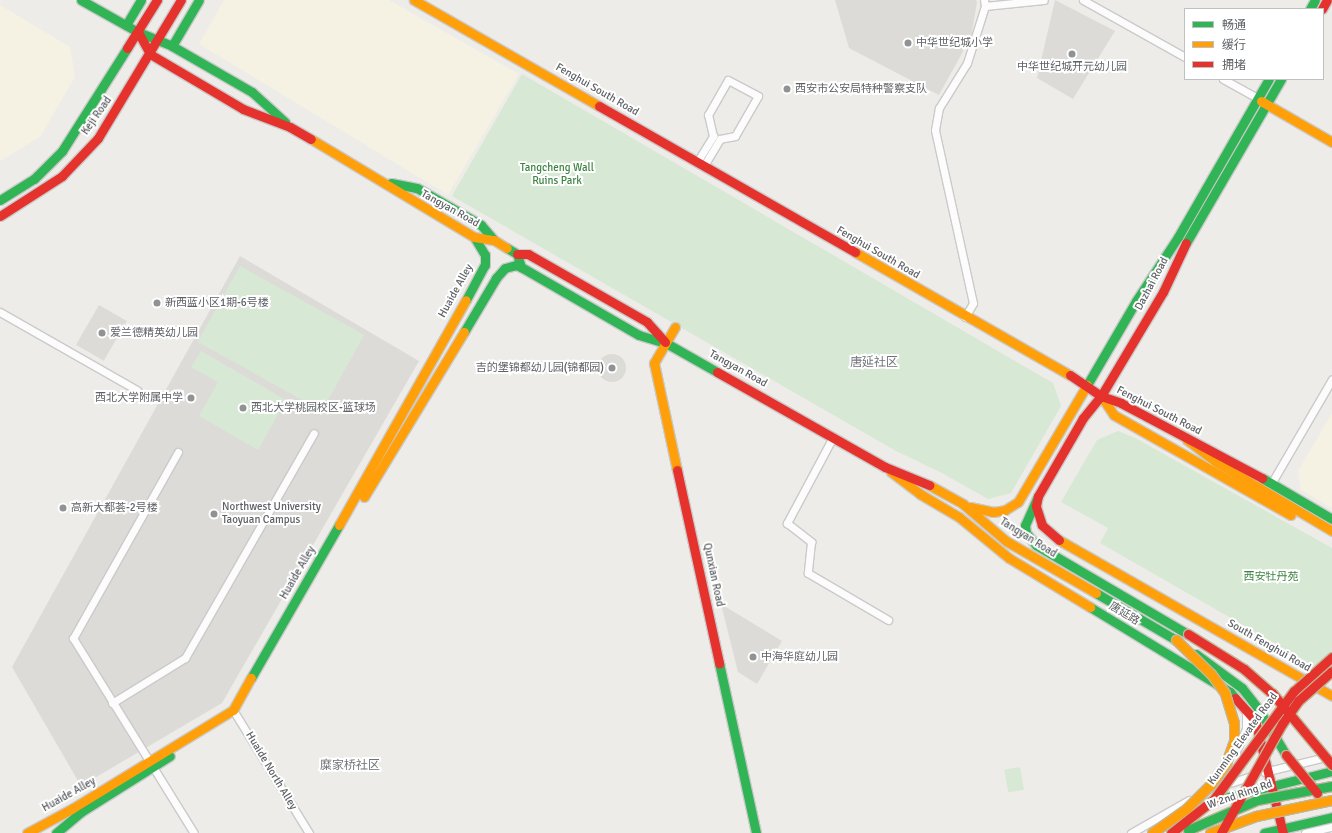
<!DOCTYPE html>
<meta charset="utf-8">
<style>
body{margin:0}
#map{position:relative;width:1332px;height:833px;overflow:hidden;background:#edece8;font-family:Signika,"Noto Sans SC",sans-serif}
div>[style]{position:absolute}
.commercial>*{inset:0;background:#f5f1e3}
.education>*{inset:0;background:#dddbd7;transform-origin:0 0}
.round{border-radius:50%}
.green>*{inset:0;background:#d7e8d5;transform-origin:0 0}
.roads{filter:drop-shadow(1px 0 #cacaca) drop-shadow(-1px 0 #cacaca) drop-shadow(0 1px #cacaca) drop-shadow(0 -1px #cacaca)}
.street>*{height:7px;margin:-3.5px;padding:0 3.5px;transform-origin:3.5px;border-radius:3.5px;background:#fcfcfc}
.fast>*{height:9px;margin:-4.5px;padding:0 4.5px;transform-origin:4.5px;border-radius:4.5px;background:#30b455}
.slow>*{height:9px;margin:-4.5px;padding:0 4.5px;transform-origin:4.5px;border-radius:4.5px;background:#ff9f0a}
.jam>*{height:9px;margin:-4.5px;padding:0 4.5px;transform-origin:4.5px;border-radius:4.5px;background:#e5322d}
.bridges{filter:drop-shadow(1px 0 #c2b598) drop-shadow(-1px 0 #c2b598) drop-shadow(0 1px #c2b598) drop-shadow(0 -1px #c2b598)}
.fast-bridge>*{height:9px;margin:-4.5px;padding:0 4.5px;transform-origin:4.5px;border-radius:4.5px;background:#30b455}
.slow-bridge>*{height:9px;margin:-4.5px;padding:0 4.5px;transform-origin:4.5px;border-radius:4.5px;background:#ff9f0a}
.jam-bridge>*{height:9px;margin:-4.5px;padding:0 4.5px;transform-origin:4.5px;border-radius:4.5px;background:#e5322d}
.dots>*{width:11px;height:11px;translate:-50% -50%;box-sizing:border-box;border:2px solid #fff;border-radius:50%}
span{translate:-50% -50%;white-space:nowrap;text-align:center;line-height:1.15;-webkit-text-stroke:4px #fff;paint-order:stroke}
.poi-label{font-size:11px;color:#5e6165}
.left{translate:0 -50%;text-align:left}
.right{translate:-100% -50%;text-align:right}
.street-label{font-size:11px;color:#5e6165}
.park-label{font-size:11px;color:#3e8442}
.neighbourhood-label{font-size:12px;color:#6f7377}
.legend{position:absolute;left:1184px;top:8px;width:140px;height:72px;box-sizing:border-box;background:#fff;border:1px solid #bfc0c1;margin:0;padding:5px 7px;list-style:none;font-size:12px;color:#5e6165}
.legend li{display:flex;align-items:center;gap:8px;height:20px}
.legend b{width:20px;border:1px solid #bfc0c1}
</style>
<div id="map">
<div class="commercial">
<div style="clip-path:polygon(224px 0,389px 0,519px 74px,448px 195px,199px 44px)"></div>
<div style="clip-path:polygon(0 5px,70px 47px,75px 77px,40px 137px,0 161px)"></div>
<div style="clip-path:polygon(1332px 413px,1332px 508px,1301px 490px,1298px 471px)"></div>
</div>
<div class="education">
<div style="clip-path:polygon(835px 0,976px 0,977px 2px,971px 37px,939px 95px,849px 48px)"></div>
<div style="clip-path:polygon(1055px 0,1115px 31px,1073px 99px,1037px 78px)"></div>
<div style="clip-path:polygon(240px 256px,419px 361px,222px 703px,81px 786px,12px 667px)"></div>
<div style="left:99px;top:305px;width:32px;height:46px;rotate:30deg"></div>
<div class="round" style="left:598px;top:354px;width:28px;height:28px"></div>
<div style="clip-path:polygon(721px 604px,782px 641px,757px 684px,738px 672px)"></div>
</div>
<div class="green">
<div style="clip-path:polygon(522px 74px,1053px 383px,1061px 406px,1011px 493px,988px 499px,940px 472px,896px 451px,452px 196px)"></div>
<div style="left:240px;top:266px;width:142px;height:87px;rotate:29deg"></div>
<div style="clip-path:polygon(201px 351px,286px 400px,258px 450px,199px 416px,218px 382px,191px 367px)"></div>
<div style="clip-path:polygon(1118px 431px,1135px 438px,1332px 548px,1332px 676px,1100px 543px,1108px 528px,1061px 502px,1097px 440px)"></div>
<div style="left:1020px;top:767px;width:23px;height:16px;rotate:80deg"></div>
</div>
<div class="roads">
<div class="street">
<div style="left:1083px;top:0;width:117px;rotate:29.2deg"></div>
<div style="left:985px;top:6px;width:59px;rotate:-5.8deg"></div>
<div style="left:1223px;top:79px;width:39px;rotate:29deg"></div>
<div style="left:697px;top:162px;width:31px;rotate:-58deg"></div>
<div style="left:713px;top:136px;width:22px;rotate:-103deg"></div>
<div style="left:708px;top:115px;width:40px;rotate:-60.3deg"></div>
<div style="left:728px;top:80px;width:34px;rotate:28deg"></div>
<div style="left:758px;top:96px;width:46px;rotate:119.9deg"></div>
<div style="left:735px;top:136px;width:15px;rotate:169deg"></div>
<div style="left:720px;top:139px;width:31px;rotate:121deg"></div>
<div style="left:0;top:312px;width:158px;rotate:29.7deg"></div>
<div style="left:965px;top:317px;width:16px;rotate:-60deg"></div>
<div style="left:973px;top:303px;width:177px;rotate:-102.4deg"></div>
<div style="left:935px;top:130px;width:22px;rotate:-80deg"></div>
<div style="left:939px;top:108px;width:53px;rotate:-58.1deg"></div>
<div style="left:967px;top:63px;width:60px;rotate:-72.5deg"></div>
<div style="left:985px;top:6px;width:6px;rotate:-99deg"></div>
<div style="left:833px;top:437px;width:98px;rotate:118.1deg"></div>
<div style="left:787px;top:523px;width:31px;rotate:38deg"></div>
<div style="left:811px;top:542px;width:31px;rotate:96deg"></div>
<div style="left:808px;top:573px;width:93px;rotate:30.4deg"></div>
<div style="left:178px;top:452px;width:214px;rotate:119.4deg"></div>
<div style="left:73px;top:638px;width:229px;rotate:58.2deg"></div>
<div style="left:1271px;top:484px;width:121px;rotate:-59.8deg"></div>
<div style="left:112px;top:703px;width:86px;rotate:-31.7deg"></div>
<div style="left:185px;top:658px;width:259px;rotate:-60.2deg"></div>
<div style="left:233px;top:710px;width:145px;rotate:58.3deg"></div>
<div style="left:1237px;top:749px;width:22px;rotate:-66deg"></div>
<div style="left:1246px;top:729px;width:19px;rotate:-90deg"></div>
<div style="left:1264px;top:772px;width:64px;rotate:-13.6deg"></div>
<div style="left:1230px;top:783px;width:23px;rotate:-18deg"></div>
<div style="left:1131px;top:833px;width:67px;rotate:-29.6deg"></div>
<div style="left:1305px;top:833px;width:28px;rotate:-13deg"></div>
</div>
<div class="fast">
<div style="left:81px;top:0;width:65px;rotate:29.3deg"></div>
<div style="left:138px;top:32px;width:37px;rotate:22deg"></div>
<div style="left:172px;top:46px;width:92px;rotate:29.9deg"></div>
<div style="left:252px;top:92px;width:45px;rotate:42.3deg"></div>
<div style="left:1310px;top:9px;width:10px;rotate:-61deg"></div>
<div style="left:126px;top:25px;width:29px;rotate:-59deg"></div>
<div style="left:172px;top:46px;width:53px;rotate:-59.6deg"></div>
<div style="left:391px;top:183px;width:26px;rotate:11deg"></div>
<div style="left:417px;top:188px;width:74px;rotate:30deg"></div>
<div style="left:481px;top:225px;width:20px;rotate:49deg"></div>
<div style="left:0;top:200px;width:40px;rotate:-32deg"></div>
<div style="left:34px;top:179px;width:40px;rotate:-45deg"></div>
<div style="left:62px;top:151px;width:122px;rotate:-57.7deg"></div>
<div style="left:1186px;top:243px;width:190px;rotate:-59.9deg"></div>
<div style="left:507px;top:248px;width:12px;rotate:31deg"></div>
<div style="left:517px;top:254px;width:14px;rotate:73deg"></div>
<div style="left:521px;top:267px;width:136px;rotate:30deg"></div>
<div style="left:639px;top:335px;width:28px;rotate:17deg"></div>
<div style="left:666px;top:343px;width:59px;rotate:29.6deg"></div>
<div style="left:466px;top:300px;width:40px;rotate:-62deg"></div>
<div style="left:485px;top:265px;width:10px;rotate:-90deg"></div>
<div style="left:485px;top:255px;width:21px;rotate:-121deg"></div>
<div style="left:464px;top:332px;width:63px;rotate:-59.3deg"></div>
<div style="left:496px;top:278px;width:13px;rotate:-48deg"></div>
<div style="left:505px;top:268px;width:11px;rotate:-15deg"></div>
<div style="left:516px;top:265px;width:5px;rotate:22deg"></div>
<div style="left:1087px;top:385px;width:97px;rotate:-59.7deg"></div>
<div style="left:1136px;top:301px;width:77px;rotate:-56.7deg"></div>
<div style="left:1178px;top:237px;width:182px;rotate:-60.1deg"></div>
<div style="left:1262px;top:478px;width:81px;rotate:30.4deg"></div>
<div style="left:1038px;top:496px;width:32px;rotate:114deg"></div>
<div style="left:1025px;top:525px;width:8px;rotate:83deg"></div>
<div style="left:1026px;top:533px;width:16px;rotate:50deg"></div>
<div style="left:1036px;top:545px;width:176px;rotate:30.4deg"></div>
<div style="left:1096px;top:593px;width:93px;rotate:30.4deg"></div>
<div style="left:1090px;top:607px;width:164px;rotate:31.3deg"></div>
<div style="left:1230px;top:692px;width:8px;rotate:50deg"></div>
<div style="left:1196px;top:654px;width:57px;rotate:36.5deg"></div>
<div style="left:1242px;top:688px;width:28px;rotate:52deg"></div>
<div style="left:1259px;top:710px;width:52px;rotate:59deg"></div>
<div style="left:719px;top:663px;width:174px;rotate:77.7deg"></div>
<div style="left:251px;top:678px;width:177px;rotate:-60.1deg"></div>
<div style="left:1212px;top:801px;width:124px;rotate:-14deg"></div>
<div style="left:56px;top:833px;width:33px;rotate:-40deg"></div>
<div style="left:81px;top:812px;width:105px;rotate:-32.2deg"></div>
<div style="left:1264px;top:833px;width:70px;rotate:-13.2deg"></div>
</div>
<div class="slow">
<div style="left:414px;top:0;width:213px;rotate:29.8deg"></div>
<div style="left:1261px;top:101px;width:82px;rotate:30deg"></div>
<div style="left:311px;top:139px;width:190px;rotate:31deg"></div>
<div style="left:474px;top:237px;width:20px;rotate:9deg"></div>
<div style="left:494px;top:240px;width:15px;rotate:32deg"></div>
<div style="left:855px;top:252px;width:248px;rotate:29.8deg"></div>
<div style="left:675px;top:327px;width:42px;rotate:120.3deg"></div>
<div style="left:654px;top:363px;width:109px;rotate:77.9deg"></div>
<div style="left:1101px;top:396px;width:23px;rotate:56deg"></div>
<div style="left:1114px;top:415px;width:203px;rotate:29.5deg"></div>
<div style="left:1187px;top:440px;width:36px;rotate:37deg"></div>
<div style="left:1216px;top:462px;width:135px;rotate:30.7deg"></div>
<div style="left:891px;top:472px;width:36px;rotate:37deg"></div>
<div style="left:920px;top:494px;width:45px;rotate:30.5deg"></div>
<div style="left:959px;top:517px;width:65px;rotate:39.4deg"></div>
<div style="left:1009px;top:558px;width:95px;rotate:31.2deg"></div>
<div style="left:929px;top:485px;width:39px;rotate:29deg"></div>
<div style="left:963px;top:504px;width:57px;rotate:40.7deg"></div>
<div style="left:1006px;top:541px;width:104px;rotate:30deg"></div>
<div style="left:364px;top:497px;width:193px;rotate:-58.8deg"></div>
<div style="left:970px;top:507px;width:24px;rotate:12deg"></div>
<div style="left:993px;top:512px;width:12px;rotate:-9deg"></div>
<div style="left:1005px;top:510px;width:15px;rotate:-32deg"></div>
<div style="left:1018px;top:502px;width:136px;rotate:-59.5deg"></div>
<div style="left:339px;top:525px;width:258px;rotate:-60.6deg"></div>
<div style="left:1059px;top:540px;width:314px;rotate:29.7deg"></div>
<div style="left:27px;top:833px;width:52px;rotate:-28.5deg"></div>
<div style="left:73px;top:808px;width:188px;rotate:-31.5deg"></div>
<div style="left:233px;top:710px;width:37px;rotate:-61deg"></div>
</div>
<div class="jam">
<div style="left:1322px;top:9px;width:10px;rotate:-61deg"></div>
<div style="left:138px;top:32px;width:25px;rotate:61deg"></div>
<div style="left:150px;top:54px;width:108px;rotate:30.6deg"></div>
<div style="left:243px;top:109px;width:50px;rotate:21deg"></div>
<div style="left:290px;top:127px;width:24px;rotate:30deg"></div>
<div style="left:127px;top:48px;width:57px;rotate:-58deg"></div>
<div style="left:599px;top:106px;width:295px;rotate:29.7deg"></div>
<div style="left:0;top:216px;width:74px;rotate:-32.8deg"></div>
<div style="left:62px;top:176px;width:52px;rotate:-46.5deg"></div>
<div style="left:98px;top:138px;width:161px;rotate:-59deg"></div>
<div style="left:517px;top:254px;width:11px"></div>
<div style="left:528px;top:254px;width:137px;rotate:29.7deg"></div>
<div style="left:647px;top:322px;width:27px;rotate:48deg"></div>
<div style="left:717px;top:372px;width:193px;rotate:29.5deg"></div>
<div style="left:885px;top:467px;width:48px;rotate:22.2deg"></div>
<div style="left:1070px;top:375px;width:37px;rotate:34deg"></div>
<div style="left:1101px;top:396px;width:21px;rotate:19deg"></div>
<div style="left:1121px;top:403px;width:160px;rotate:28deg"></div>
<div style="left:677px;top:470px;width:198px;rotate:77.7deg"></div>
<div style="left:1059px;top:540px;width:23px;rotate:-139deg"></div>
<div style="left:1042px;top:525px;width:20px;rotate:-108deg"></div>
<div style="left:1036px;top:506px;width:10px;rotate:-79deg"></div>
<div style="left:1038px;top:496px;width:90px;rotate:-60deg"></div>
<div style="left:1083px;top:418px;width:28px;rotate:-51deg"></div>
<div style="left:1101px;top:396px;width:121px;rotate:-59.2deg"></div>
<div style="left:1163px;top:292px;width:54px;rotate:-64.9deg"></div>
<div style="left:1235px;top:698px;width:30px;rotate:48deg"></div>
<div style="left:1255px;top:720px;width:116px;rotate:76.1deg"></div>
</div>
</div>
<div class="bridges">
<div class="fast-bridge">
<div style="left:1188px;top:830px;width:75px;rotate:-23.5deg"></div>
<div style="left:1257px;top:800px;width:76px;rotate:-10.6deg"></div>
</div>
<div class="slow-bridge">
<div style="left:1152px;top:833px;width:42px;rotate:-35.2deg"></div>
<div style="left:1186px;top:809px;width:35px;rotate:-45deg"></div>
<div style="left:1211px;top:784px;width:26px;rotate:-54deg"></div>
<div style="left:1226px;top:763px;width:23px;rotate:-70deg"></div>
<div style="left:1234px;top:741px;width:18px;rotate:-90deg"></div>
<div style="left:1234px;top:723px;width:31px;rotate:-107deg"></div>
<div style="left:1225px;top:693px;width:24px;rotate:-126deg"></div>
<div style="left:1211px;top:674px;width:49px;rotate:-135.8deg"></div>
<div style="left:1210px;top:833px;width:49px;rotate:-20.3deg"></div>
<div style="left:1256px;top:816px;width:78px;rotate:-11.9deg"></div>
</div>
<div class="jam-bridge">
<div style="left:1188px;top:634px;width:66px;rotate:32deg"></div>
<div style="left:1244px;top:669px;width:37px;rotate:41deg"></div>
<div style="left:1272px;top:693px;width:94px;rotate:50.2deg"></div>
<div style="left:1286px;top:755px;width:49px;rotate:50.8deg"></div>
<div style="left:1171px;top:833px;width:55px;rotate:-38.3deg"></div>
<div style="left:1214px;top:799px;width:134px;rotate:-53.5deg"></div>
<div style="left:1294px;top:691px;width:51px;rotate:-41.8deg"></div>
<div style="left:1221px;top:833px;width:125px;rotate:-60.8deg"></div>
<div style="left:1282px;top:724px;width:28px;rotate:-55deg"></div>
<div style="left:1298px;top:701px;width:45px;rotate:-41.4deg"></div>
</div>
</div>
<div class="dots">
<div style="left:908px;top:43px;background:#909293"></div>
<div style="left:1072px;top:54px;background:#909293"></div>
<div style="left:787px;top:89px;background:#909293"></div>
<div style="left:157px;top:303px;background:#909293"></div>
<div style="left:102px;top:333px;background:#909293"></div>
<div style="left:612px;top:368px;background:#909293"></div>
<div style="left:191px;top:398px;background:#909293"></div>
<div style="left:243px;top:408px;background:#909293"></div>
<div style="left:63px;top:508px;background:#909293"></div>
<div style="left:214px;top:514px;background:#909293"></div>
<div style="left:753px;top:657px;background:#909293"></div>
</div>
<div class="poi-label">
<span class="left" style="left:916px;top:43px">中华世纪城小学</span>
<span style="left:1072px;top:67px">中华世纪城开元幼儿园</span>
<span class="left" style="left:795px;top:89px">西安市公安局特种警察支队</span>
<span class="left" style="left:165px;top:303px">新西蓝小区1期-6号楼</span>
<span class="left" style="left:110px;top:333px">爱兰德精英幼儿园</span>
<span class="right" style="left:604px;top:368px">吉的堡锦都幼儿园(锦都园)</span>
<span class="right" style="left:183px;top:398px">西北大学附属中学</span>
<span class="left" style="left:251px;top:408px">西北大学桃园校区-篮球场</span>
<span class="left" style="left:71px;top:508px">高新大都荟-2号楼</span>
<span class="left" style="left:222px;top:514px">Northwest University<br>Taoyuan Campus</span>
<span class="left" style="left:761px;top:657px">中海华庭幼儿园</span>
</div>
<div class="street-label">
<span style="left:597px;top:90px;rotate:30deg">Fenghui South Road</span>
<span style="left:97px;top:116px;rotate:-55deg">Keji Road</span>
<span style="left:450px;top:209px;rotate:29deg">Tangyan Road</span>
<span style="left:878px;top:253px;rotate:30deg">Fenghui South Road</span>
<span style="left:1152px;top:284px;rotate:-62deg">Dazhai Road</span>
<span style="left:456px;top:291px;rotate:-61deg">Huaide Alley</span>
<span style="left:738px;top:369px;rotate:29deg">Tangyan Road</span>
<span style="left:1159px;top:411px;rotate:27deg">Fenghui South Road</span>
<span style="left:1028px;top:538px;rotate:32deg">Tangyan Road</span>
<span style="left:298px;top:573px;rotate:-60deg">Huaide Alley</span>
<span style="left:713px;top:575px;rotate:78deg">Qunxian Road</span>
<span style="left:1124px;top:614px;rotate:31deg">唐延路</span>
<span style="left:1269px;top:646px;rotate:30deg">South Fenghui Road</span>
<span style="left:1243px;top:739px;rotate:-54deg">Kunming Elevated Road</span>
<span style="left:271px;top:771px;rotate:59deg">Huaide North Alley</span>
<span style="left:69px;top:795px;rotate:-29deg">Huaide Alley</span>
<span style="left:1240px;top:795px;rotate:-19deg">W 2nd Ring Rd</span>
</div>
<div class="park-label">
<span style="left:557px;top:175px">Tangcheng Wall<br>Ruins Park</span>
<span style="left:1271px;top:577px">西安牡丹苑</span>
</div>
<div class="neighbourhood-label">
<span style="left:874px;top:363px">唐延社区</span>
<span style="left:350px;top:766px">糜家桥社区</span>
</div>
<ul class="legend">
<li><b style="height:5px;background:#30b455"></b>畅通</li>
<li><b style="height:5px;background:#ff9f0a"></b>缓行</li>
<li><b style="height:5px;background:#e5322d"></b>拥堵</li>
</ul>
</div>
